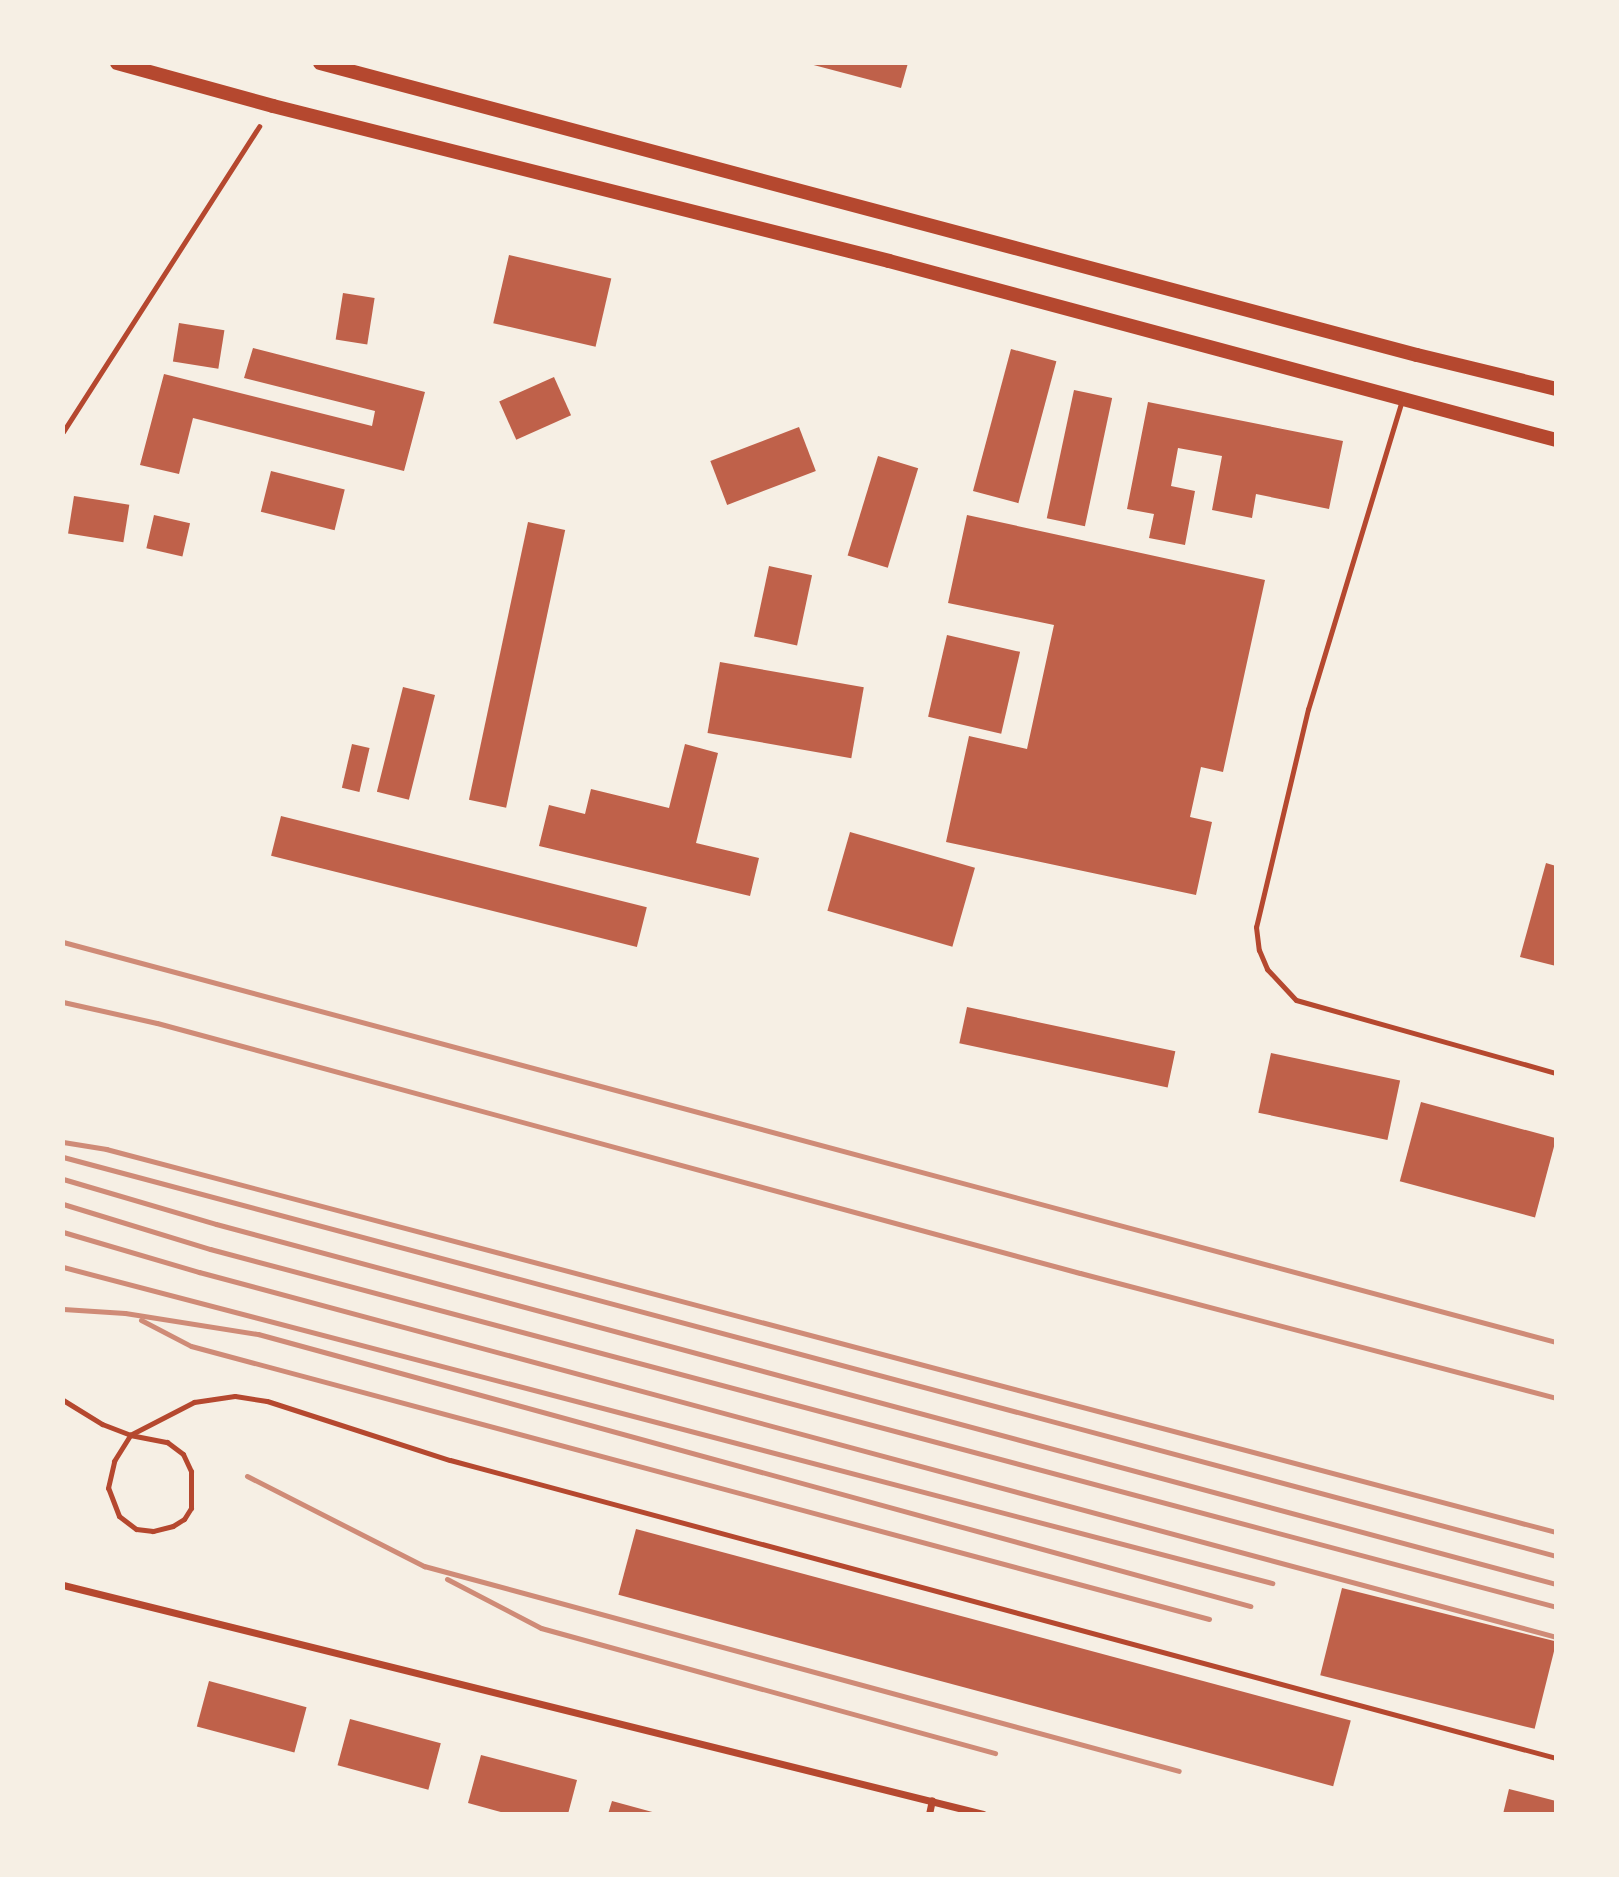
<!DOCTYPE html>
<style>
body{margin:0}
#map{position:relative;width:1619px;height:1877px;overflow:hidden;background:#f6efe4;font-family:Arial,sans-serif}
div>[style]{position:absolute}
.building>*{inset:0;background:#bf614a;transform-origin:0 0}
.path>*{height:4.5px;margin:-2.25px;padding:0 2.25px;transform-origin:2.25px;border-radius:2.25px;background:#b5482f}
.service>*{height:5px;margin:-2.5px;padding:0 2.5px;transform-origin:2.5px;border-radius:2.5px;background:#b5482f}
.minor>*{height:7px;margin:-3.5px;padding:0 3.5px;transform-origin:3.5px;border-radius:3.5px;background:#b5482f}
.secondary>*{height:14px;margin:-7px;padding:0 7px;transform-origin:7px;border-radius:7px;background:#b5482f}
.rail>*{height:5px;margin:-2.5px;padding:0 2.5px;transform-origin:2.5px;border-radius:2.5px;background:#cf8b77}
span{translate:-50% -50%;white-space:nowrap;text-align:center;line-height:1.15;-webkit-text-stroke:5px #f6efe4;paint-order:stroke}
.frame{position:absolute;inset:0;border:65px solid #f6efe4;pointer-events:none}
</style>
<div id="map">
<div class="building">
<div style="clip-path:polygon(806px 63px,908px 63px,901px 88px)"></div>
<div style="left:509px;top:255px;width:105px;height:70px;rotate:13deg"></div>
<div style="left:343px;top:293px;width:32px;height:47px;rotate:9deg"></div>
<div style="left:179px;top:323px;width:46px;height:39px;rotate:9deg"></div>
<div style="clip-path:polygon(253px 348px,425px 392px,404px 471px,193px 418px,179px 474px,140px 465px,164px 374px,372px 426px,375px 411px,244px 378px)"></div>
<div style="left:1011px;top:349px;width:47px;height:147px;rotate:15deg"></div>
<div style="left:554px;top:377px;width:42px;height:60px;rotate:66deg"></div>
<div style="left:1074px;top:390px;width:39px;height:131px;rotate:12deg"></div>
<div style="clip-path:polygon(1148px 402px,1343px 441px,1329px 509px,1256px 494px,1252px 518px,1212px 510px,1222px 456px,1178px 448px,1171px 486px,1195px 491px,1185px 545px,1149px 538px,1154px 514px,1127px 509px)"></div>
<div style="left:799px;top:427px;width:47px;height:95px;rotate:69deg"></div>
<div style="left:878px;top:456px;width:42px;height:104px;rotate:17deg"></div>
<div style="left:271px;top:471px;width:76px;height:42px;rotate:14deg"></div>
<div style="left:74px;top:496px;width:56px;height:38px;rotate:9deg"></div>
<div style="left:154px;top:515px;width:37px;height:34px;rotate:13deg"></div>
<div style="clip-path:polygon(967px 515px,1265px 580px,1223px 772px,1201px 767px,1190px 817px,1212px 822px,1196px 895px,946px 842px,969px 736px,1027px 749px,1054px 625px,948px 603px)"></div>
<div style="left:528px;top:522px;width:38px;height:284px;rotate:12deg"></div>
<div style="left:769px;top:566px;width:44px;height:72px;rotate:12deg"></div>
<div style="left:947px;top:635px;width:75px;height:84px;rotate:13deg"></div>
<div style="left:720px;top:662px;width:146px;height:72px;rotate:10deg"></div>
<div style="left:403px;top:687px;width:33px;height:108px;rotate:14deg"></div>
<div style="left:352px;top:744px;width:18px;height:45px;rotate:13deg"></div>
<div style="clip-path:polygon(685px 744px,718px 753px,696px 843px,759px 858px,750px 896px,539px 846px,549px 805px,585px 814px,591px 789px,669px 808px)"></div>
<div style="left:281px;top:816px;width:377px;height:41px;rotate:14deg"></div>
<div style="left:850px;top:832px;width:130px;height:82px;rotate:16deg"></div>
<div style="clip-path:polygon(1546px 863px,1556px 866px,1556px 966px,1520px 957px)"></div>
<div style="left:967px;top:1007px;width:213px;height:37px;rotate:12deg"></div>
<div style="left:1271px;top:1053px;width:132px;height:61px;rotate:12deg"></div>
<div style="left:1421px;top:1102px;width:140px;height:82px;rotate:15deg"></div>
<div style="left:636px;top:1529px;width:740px;height:68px;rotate:15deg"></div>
<div style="left:1342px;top:1588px;width:221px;height:90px;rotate:14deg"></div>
<div style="left:209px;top:1681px;width:101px;height:47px;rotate:15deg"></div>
<div style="left:350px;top:1719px;width:94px;height:48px;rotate:15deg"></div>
<div style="clip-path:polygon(481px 1755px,577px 1780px,568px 1814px,508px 1814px,468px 1803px)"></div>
<div style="clip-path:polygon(1509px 1789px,1556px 1801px,1556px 1814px,1503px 1814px)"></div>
<div style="clip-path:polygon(612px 1801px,656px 1813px,656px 1814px,608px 1814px)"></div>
</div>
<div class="path">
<div style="left:63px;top:432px;width:363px;rotate:-57.3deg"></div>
</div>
<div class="service">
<div style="left:1402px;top:400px;width:323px;rotate:106.9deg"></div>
<div style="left:1308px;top:709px;width:224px;rotate:103.4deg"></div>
<div style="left:1256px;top:927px;width:23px;rotate:83deg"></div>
<div style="left:1259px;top:950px;width:21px;rotate:67deg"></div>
<div style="left:1267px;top:969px;width:42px;rotate:46.9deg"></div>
<div style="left:1296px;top:1000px;width:270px;rotate:15.7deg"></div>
<div style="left:63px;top:1400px;width:46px;rotate:31.6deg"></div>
<div style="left:102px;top:1424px;width:30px;rotate:21deg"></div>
<div style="left:130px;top:1435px;width:72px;rotate:-27.3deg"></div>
<div style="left:194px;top:1402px;width:41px;rotate:-8.3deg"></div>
<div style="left:235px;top:1396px;width:32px;rotate:9deg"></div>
<div style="left:267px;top:1401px;width:192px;rotate:17.9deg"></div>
<div style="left:450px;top:1460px;width:1145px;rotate:15.08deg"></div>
<div style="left:130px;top:1435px;width:38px;rotate:11deg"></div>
<div style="left:167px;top:1442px;width:20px;rotate:37deg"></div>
<div style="left:183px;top:1454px;width:19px;rotate:65deg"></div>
<div style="left:191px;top:1471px;width:37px;rotate:90deg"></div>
<div style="left:191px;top:1508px;width:13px;rotate:122deg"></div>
<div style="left:184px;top:1519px;width:13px;rotate:148deg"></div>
<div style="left:173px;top:1526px;width:21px;rotate:166deg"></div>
<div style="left:153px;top:1531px;width:17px;rotate:-173deg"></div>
<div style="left:136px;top:1529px;width:21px;rotate:-143deg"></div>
<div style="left:119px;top:1516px;width:30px;rotate:-111deg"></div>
<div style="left:108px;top:1488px;width:28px;rotate:-77deg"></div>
<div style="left:114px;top:1461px;width:31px;rotate:-58deg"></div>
</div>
<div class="minor">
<div style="left:63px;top:1585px;width:948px;rotate:13.98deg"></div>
<div style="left:929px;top:1814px;width:14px;rotate:-78deg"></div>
</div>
<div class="secondary">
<div style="left:117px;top:63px;width:162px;rotate:15.4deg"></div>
<div style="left:273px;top:106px;width:635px;rotate:14.12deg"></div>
<div style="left:889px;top:261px;width:691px;rotate:15.02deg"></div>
<div style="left:320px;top:63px;width:1135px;rotate:14.91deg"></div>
<div style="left:1417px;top:355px;width:143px;rotate:13.7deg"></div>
</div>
<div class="rail">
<div style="left:63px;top:942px;width:1546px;rotate:15deg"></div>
<div style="left:63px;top:1002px;width:96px;rotate:12.6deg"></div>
<div style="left:157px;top:1023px;width:956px;rotate:15.16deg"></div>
<div style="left:1080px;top:1273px;width:492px;rotate:14.7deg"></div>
<div style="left:63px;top:1142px;width:44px;rotate:9.2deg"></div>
<div style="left:106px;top:1149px;width:1500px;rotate:14.8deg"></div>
<div style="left:63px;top:1157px;width:1545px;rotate:14.96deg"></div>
<div style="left:63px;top:1179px;width:159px;rotate:16.4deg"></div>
<div style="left:216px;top:1224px;width:1388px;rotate:15.04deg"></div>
<div style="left:63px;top:1204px;width:154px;rotate:17deg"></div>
<div style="left:210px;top:1249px;width:1393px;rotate:14.89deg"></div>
<div style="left:63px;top:1232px;width:142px;rotate:16.4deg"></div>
<div style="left:199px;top:1272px;width:1405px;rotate:15.05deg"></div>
<div style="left:63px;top:1267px;width:1250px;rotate:14.65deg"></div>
<div style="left:63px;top:1309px;width:62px;rotate:3.7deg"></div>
<div style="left:125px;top:1313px;width:135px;rotate:9deg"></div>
<div style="left:258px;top:1334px;width:1029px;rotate:15.33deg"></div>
<div style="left:141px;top:1320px;width:56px;rotate:27.5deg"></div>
<div style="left:191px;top:1346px;width:1054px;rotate:15.01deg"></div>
<div style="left:247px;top:1476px;width:199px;rotate:27deg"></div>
<div style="left:424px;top:1566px;width:782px;rotate:15.19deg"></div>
<div style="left:447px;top:1579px;width:106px;rotate:27.5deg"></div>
<div style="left:541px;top:1628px;width:471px;rotate:15.4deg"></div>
</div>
<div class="frame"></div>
</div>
